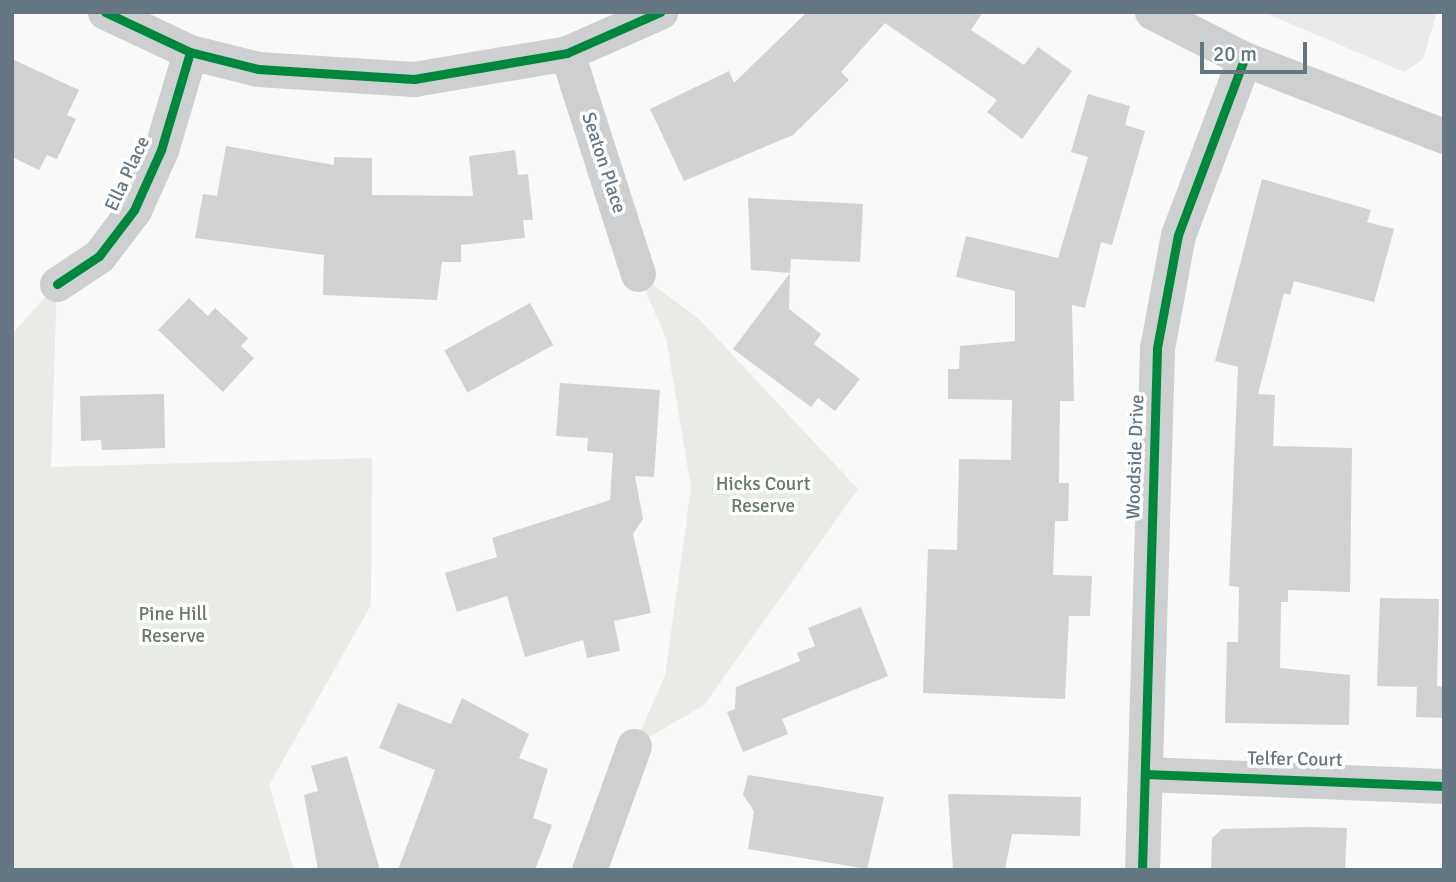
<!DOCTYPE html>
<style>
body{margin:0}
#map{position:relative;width:1456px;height:882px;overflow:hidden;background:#f9f9f9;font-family:Signika,sans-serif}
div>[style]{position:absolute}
.built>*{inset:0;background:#e8e9e9}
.green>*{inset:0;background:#e8ebe6}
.building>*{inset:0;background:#d0d2d3;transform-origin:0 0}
.street>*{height:35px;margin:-17.5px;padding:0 17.5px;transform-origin:17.5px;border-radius:17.5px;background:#cecfd0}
.cycleway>*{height:9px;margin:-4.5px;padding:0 4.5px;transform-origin:4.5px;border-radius:4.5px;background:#00873e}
span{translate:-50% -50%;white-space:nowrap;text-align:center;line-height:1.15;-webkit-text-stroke:7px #fff;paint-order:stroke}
.street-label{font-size:19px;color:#657683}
.park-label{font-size:19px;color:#687a64}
.frame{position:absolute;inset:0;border:14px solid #657683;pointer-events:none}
.scale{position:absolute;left:1200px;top:42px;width:107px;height:32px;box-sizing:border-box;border:4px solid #657683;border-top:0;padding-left:9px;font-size:21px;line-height:24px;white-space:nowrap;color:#657683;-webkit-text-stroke:5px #fff;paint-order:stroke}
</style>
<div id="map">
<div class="built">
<div style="clip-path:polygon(1263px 12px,1437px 12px,1423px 59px,1404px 72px)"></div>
</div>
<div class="green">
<div style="clip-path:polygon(638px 274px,698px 318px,858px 489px,704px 705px,634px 746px,665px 676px,691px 488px,666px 338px)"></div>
<div style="clip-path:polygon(57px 284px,51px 467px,372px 458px,371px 605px,269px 785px,294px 870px,12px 870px,12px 334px)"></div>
</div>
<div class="building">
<div style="clip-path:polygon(807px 12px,983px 12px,971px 30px,1024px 65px,1038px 47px,1072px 71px,1022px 139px,987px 112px,997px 100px,885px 23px,841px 72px,849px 80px,793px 135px,684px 181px,650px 109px,729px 71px,734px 83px)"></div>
<div style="clip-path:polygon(12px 59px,79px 90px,67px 115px,76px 119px,57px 159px,47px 155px,39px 170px,12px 157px)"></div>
<div style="clip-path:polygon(1088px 94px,1130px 106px,1125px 125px,1145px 131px,1112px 245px,1101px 242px,1085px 308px,1072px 305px,1074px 401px,1060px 401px,1059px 483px,1069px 483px,1068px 521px,1055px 521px,1053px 575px,1092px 576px,1090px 616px,1069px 616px,1065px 699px,923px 693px,928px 549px,957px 550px,959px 459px,1011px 460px,1012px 400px,948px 399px,948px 369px,959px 369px,960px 346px,1015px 341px,1015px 291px,956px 277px,966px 236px,1058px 258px,1088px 157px,1071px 152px)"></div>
<div style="clip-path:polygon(226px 146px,334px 165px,334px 157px,372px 158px,372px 195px,473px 196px,469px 156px,515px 150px,518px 175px,528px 174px,533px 220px,523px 220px,525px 238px,461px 245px,461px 262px,442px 262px,437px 300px,323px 295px,324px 255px,195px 238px,203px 194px,217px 196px)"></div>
<div style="clip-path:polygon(1262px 179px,1371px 210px,1367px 222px,1394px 229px,1374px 302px,1294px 281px,1290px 295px,1284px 293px,1258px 394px,1275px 395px,1273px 446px,1352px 448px,1350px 592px,1288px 590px,1288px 602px,1281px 602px,1280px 668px,1350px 675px,1349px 725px,1225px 723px,1227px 642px,1238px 642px,1239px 587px,1229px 586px,1238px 367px,1215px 361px)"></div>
<div style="clip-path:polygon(748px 198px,863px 204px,860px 262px,791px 259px,790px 273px,751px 270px)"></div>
<div style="clip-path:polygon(790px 273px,789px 309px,821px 334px,814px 344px,860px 379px,835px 411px,818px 398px,811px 407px,733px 349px)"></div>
<div style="clip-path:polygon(189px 298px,208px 316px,215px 308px,248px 338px,241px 346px,254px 358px,223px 392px,158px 330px)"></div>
<div style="left:530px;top:303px;width:48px;height:98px;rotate:61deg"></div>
<div style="clip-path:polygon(560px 383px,660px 390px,654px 477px,635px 476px,643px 519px,633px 534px,651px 613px,614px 621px,620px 651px,587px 658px,583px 640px,525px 657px,507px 596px,457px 612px,445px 573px,497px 557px,492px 538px,610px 500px,613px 453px,587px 451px,588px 438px,556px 436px)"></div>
<div style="clip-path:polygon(164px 394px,165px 448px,102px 450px,101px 440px,81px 441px,80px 396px)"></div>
<div style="clip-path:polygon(1380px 598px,1439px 599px,1437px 686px,1444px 687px,1444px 718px,1416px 717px,1417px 687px,1377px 686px)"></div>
<div style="clip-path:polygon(861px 607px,888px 676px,782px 719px,788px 734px,743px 752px,727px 712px,735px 709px,736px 687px,800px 661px,797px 653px,815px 646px,808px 628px)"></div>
<div style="clip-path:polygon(462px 698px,529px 734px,519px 758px,548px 769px,533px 818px,552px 825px,535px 870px,398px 870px,435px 770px,379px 748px,398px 703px,451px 724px)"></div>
<div style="clip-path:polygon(347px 756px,380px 870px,318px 870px,304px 795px,318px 791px,311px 766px)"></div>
<div style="clip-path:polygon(748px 775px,884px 797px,867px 869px,748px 849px,754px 811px,743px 795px)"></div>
<div style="clip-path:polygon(948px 794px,1081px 797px,1080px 836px,1012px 834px,1005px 870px,953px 870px)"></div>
<div style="clip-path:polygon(1309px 827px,1347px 828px,1345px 869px,1211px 870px,1212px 838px,1222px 829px)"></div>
</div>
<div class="street">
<div style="left:105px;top:12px;width:94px;rotate:25.2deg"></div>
<div style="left:190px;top:52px;width:70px;rotate:14deg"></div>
<div style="left:258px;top:69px;width:156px;rotate:3.7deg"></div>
<div style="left:414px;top:79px;width:155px;rotate:-9.6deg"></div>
<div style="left:567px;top:53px;width:102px;rotate:-23.8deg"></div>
<div style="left:1152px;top:12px;width:103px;rotate:27.1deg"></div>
<div style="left:1244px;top:59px;width:214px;rotate:21.1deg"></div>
<div style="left:567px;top:53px;width:232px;rotate:72.2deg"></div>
<div style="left:57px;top:284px;width:50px;rotate:-33.7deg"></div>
<div style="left:99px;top:256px;width:58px;rotate:-52.7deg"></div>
<div style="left:134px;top:210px;width:66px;rotate:-65.8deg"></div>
<div style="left:161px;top:150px;width:102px;rotate:-73.5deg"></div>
<div style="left:1145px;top:774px;width:299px;rotate:2.3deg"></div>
<div style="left:589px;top:870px;width:132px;rotate:-70.1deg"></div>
<div style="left:1142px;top:870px;width:522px;rotate:-88.35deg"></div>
<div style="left:1157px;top:348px;width:115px;rotate:-79.5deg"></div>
<div style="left:1178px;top:235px;width:188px;rotate:-69.4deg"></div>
</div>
<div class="cycleway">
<div style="left:105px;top:12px;width:94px;rotate:25.2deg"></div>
<div style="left:190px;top:52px;width:70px;rotate:14deg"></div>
<div style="left:258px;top:69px;width:156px;rotate:3.7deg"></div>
<div style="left:414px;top:79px;width:155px;rotate:-9.6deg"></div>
<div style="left:567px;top:53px;width:102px;rotate:-23.8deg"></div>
<div style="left:57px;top:284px;width:50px;rotate:-33.7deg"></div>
<div style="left:99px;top:256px;width:58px;rotate:-52.7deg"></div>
<div style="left:134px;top:210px;width:66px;rotate:-65.8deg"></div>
<div style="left:161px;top:150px;width:102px;rotate:-73.5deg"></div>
<div style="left:1145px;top:774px;width:299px;rotate:2.3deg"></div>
<div style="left:1142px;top:870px;width:522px;rotate:-88.35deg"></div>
<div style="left:1157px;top:348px;width:115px;rotate:-79.5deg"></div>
<div style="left:1178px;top:235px;width:188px;rotate:-69.4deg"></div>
</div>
<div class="street-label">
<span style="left:603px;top:163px;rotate:72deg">Seaton Place</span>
<span style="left:128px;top:174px;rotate:-65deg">Ella Place</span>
<span style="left:1136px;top:457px;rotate:-88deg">Woodside Drive</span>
<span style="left:1295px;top:760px;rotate:1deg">Telfer Court</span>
</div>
<div class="park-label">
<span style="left:763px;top:496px">Hicks Court<br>Reserve</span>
<span style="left:173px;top:626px">Pine Hill<br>Reserve</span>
</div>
<div class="frame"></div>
<div class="scale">20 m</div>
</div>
